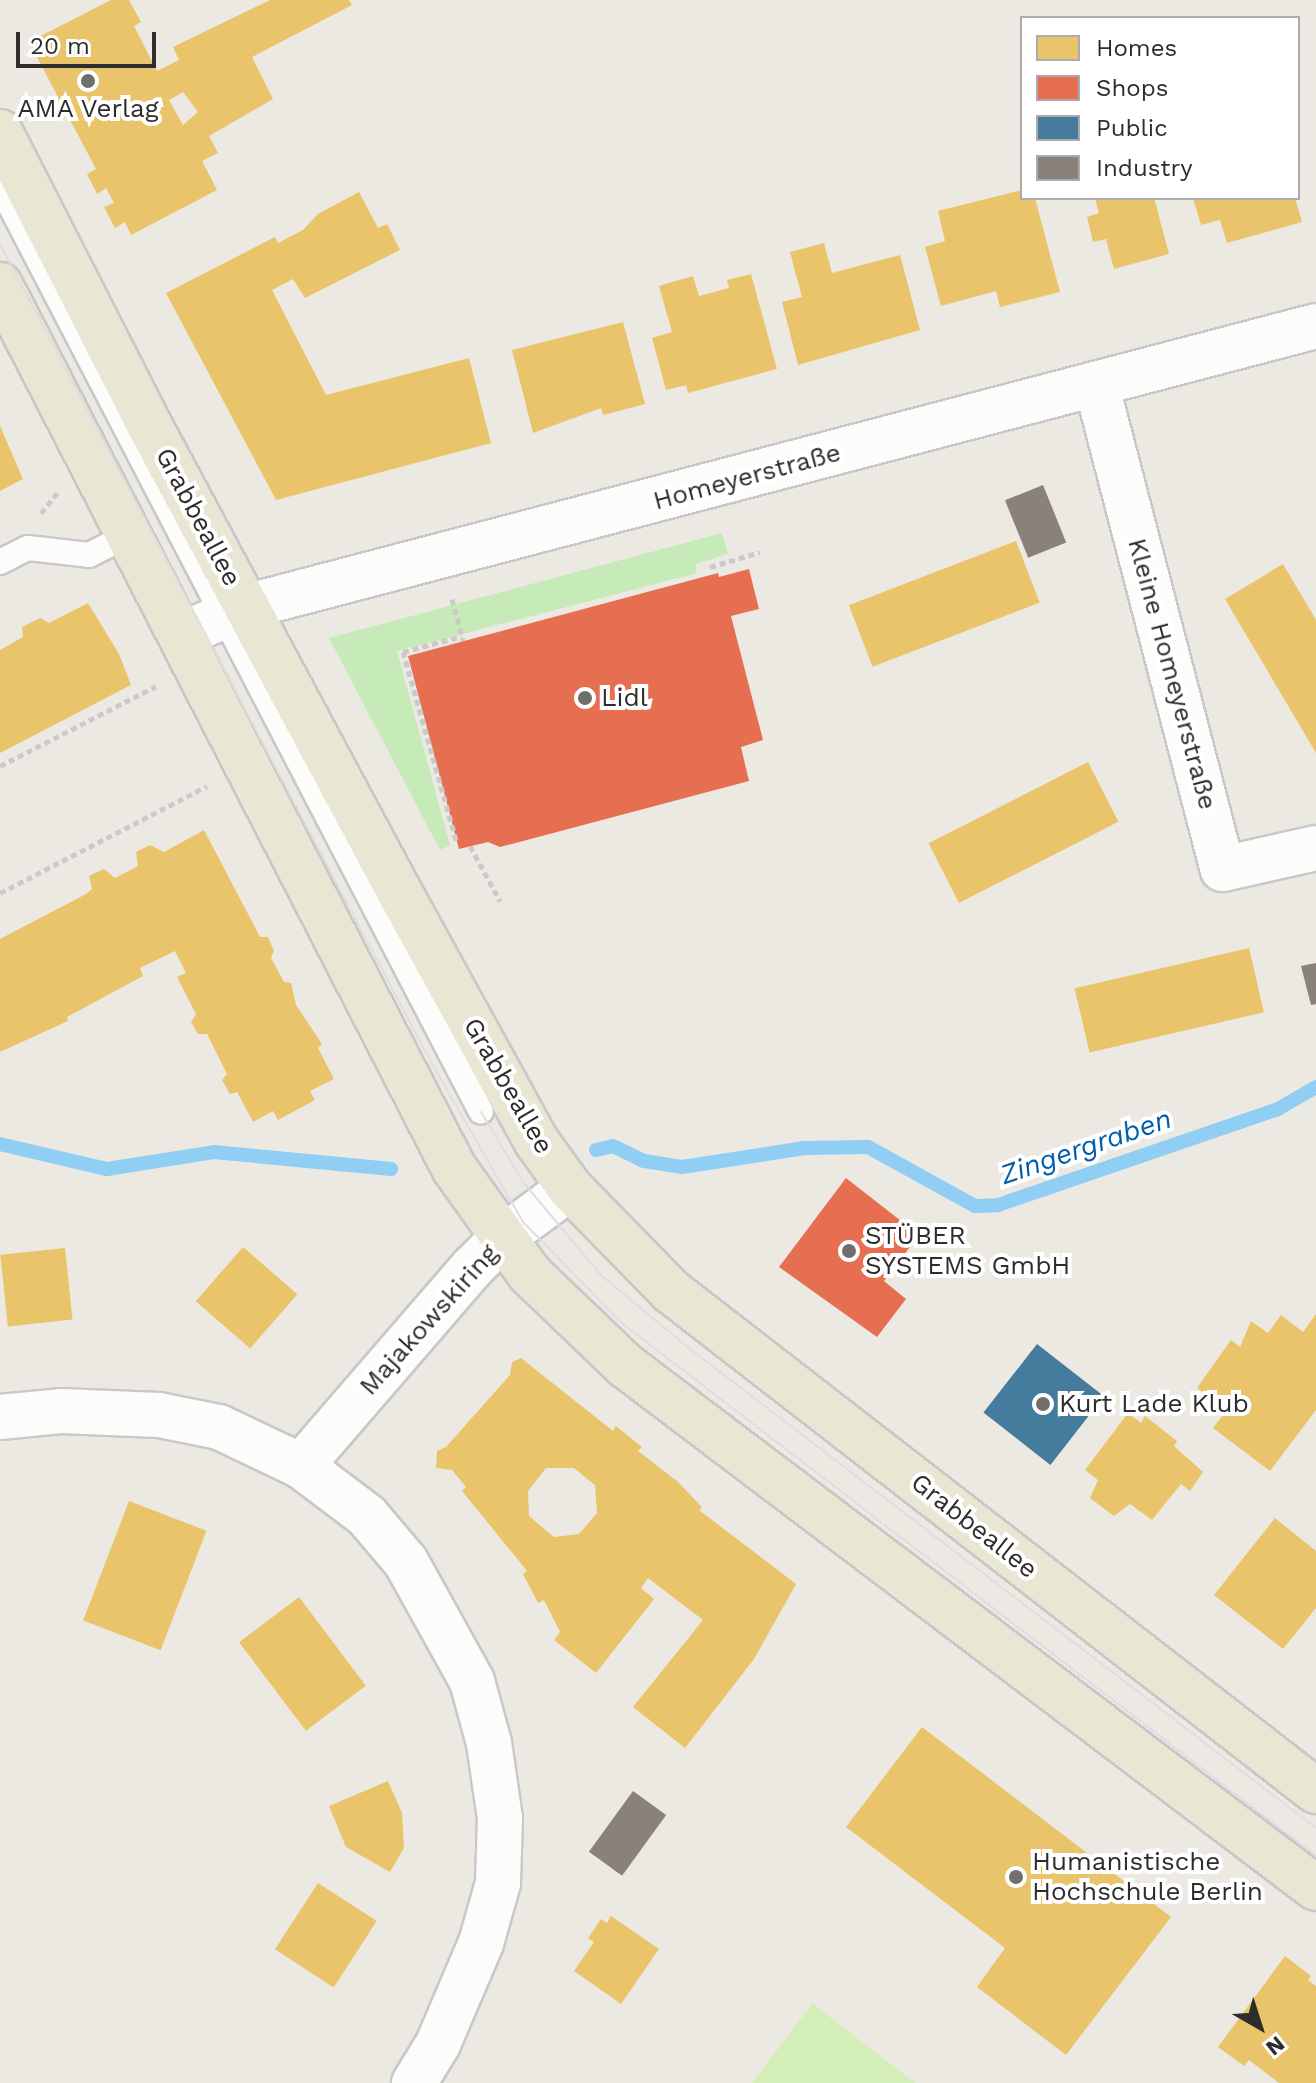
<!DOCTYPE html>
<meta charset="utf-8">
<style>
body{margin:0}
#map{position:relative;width:1316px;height:2083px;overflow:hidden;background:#ece9e3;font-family:"Work Sans",sans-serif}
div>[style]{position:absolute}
.green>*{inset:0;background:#c7eab9}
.pitch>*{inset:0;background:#d3eeb6}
.homes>*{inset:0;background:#e9c46a;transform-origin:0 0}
.shops>*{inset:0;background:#e76f51}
.public>*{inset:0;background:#457b9d;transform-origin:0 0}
.industry>*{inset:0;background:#8a817c;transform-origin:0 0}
.stream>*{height:14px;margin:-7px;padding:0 7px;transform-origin:7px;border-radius:7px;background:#90cef3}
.path>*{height:5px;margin-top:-2.5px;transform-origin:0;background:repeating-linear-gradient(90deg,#cacac9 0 6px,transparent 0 10px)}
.roads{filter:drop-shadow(2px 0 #c9c8c8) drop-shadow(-2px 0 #c9c8c8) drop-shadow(0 2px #c9c8c8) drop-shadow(0 -2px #c9c8c8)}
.service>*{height:24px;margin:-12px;padding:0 12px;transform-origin:12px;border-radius:12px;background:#fcfcfb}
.minor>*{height:44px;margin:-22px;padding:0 22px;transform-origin:22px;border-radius:22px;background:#fcfcfb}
.primary>*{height:44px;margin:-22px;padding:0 22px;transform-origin:22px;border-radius:22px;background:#e9e6d4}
.tram>*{height:2px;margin:-1px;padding:0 1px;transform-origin:1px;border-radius:1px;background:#dedee0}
.dots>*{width:22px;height:22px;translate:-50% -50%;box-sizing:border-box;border:4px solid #fff;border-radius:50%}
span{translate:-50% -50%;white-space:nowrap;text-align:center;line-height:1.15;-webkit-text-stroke:8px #fff;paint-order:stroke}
.poi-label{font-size:26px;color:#2d2d2d}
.left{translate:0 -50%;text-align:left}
.street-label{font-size:26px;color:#2d2d2d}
.water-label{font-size:28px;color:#005eae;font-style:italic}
.legend{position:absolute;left:1020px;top:16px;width:280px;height:184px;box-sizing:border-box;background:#fff;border:2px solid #ababab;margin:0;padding:10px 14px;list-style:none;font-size:24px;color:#2d2d2d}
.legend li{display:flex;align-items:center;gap:16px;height:40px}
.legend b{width:40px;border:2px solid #ababab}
.north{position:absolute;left:1220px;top:1987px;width:80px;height:80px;-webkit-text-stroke:6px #fff;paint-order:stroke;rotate:141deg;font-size:22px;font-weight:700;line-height:32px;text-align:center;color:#2d2d2d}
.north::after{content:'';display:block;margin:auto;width:28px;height:36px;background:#2d2d2d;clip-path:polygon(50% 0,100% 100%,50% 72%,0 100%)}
.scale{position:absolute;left:16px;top:32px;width:140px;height:36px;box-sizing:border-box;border:4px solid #2d2d2d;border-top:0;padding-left:10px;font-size:24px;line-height:28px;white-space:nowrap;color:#2d2d2d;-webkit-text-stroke:6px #fff;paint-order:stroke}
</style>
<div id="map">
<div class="green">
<div style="clip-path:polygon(722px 533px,728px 554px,695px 564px,697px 573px,397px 651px,450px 845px,440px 850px,329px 638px)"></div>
</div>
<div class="pitch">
<div style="clip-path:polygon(812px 2004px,813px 2004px,915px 2083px,752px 2083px)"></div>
</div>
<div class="homes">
<div style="clip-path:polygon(evenodd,111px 0,129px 0,141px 22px,134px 26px,157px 71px,179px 60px,173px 47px,270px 0,349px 0,352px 5px,252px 57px,273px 99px,209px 136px,218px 153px,202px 161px,217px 190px,131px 235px,125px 222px,115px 228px,104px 207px,114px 203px,106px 188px,97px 194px,87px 174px,96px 169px,29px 42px,111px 0,183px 92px,198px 112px,183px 125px,169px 100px,183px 92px)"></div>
<div style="clip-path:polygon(1022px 190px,1022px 198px,1035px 198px,1060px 292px,1000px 307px,996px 291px,941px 306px,925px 247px,945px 241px,938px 211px)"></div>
<div style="clip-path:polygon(359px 192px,378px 228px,387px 224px,400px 250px,305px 298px,293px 279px,272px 290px,326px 395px,469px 358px,491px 443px,276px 500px,166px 293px,275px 237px,278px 243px,303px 230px,318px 214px)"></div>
<div style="clip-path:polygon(1095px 198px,1154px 198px,1169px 254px,1114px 269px,1106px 239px,1093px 242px,1087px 217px,1099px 213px)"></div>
<div style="clip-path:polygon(1193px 198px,1295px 198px,1302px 222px,1227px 243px,1220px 220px,1201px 225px)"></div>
<div style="clip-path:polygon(824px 243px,832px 273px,900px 255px,920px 330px,798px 365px,782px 302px,802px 297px,790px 252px)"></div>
<div style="clip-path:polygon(751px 274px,777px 369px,688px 393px,686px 385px,666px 390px,652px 338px,672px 332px,659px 286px,693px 276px,699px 296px,729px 288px,727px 280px)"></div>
<div style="clip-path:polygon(623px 322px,645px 404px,603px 415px,601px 408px,533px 433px,512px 350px)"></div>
<div style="clip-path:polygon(0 426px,23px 479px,0 491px)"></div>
<div style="left:1016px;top:541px;width:66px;height:179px;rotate:69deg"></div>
<div style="clip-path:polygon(1283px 564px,1316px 620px,1316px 753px,1225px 599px)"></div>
<div style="clip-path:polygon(88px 603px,119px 654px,131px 685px,0 753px,0 650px,23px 637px,22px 627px,40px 618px,49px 623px)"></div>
<div style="left:1088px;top:762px;width:67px;height:179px;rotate:63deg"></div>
<div style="clip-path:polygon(204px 830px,260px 937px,268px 937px,274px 951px,271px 958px,284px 982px,291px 983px,296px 1005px,322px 1044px,318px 1048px,334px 1079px,310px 1091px,315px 1100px,278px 1120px,273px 1111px,253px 1122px,237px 1092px,230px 1094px,222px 1080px,227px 1074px,207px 1034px,198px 1034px,191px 1022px,196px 1014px,177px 977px,186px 973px,175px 951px,140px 968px,143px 976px,67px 1017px,68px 1021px,0 1052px,0 939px,86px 894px,92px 889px,89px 876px,104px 869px,115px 878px,138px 866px,136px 852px,150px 845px,164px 852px)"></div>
<div style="left:1249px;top:948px;width:66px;height:179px;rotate:77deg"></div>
<div style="left:243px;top:1247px;width:72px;height:72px;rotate:41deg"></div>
<div style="left:65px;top:1248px;width:72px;height:65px;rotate:84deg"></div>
<div style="clip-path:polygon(1316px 1314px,1316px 1410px,1270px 1471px,1213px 1428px,1227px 1410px,1197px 1388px,1231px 1340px,1240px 1347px,1251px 1321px,1268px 1333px,1281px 1315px,1303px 1332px)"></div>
<div style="clip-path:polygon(evenodd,521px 1358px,613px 1431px,616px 1426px,642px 1447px,638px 1451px,677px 1481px,702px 1507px,699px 1510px,796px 1584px,754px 1659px,685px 1748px,633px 1707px,703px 1620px,648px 1578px,641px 1588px,654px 1599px,596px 1673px,554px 1640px,560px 1632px,544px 1600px,538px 1603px,523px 1574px,527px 1571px,462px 1491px,466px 1487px,452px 1470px,436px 1468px,437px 1451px,446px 1447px,510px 1375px,512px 1362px,521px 1358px,546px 1468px,574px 1468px,595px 1485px,597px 1513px,579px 1534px,554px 1537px,529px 1516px,528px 1491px,546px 1468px)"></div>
<div style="clip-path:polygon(1128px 1413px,1141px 1423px,1145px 1416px,1177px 1441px,1174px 1446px,1203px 1472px,1190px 1491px,1181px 1484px,1152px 1520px,1130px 1504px,1114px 1516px,1090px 1498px,1098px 1480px,1085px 1470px)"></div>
<div style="left:129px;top:1501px;width:83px;height:128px;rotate:21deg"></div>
<div style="clip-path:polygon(1275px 1518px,1316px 1551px,1316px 1608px,1283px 1649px,1214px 1595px)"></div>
<div style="left:299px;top:1597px;width:111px;height:75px;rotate:53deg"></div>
<div style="clip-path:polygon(922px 1727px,1171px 1917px,1066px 2055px,977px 1987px,1005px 1948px,846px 1827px)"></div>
<div style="clip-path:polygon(388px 1781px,402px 1813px,404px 1848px,390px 1872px,346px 1847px,329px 1806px)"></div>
<div style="left:318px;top:1883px;width:70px;height:79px;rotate:33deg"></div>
<div style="clip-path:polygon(611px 1916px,659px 1949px,621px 2004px,574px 1971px,594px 1942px,588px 1938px,601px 1919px,607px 1923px)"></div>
<div style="clip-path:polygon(1285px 1956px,1311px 1976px,1308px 1980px,1316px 1986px,1316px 2083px,1279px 2083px,1249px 2060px,1244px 2066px,1218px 2047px)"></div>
</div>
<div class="shops">
<div style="clip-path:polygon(749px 569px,759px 609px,731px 616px,763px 740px,741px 747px,749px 781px,500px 847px,488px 842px,459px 849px,408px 656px,718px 573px,719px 577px)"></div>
<div style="clip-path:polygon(846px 1178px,919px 1235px,884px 1281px,906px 1299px,877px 1337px,779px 1267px)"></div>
</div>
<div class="public">
<div style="left:1037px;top:1344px;width:85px;height:87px;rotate:38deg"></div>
</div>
<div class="industry">
<div style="left:1043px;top:485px;width:62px;height:41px;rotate:68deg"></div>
<div style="clip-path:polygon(1316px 963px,1316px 1004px,1311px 1005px,1301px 966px)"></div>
<div style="left:633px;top:1791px;width:41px;height:75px;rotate:36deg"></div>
</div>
<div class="stream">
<div style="left:0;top:1144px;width:110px;rotate:13.2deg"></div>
<div style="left:107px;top:1169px;width:108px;rotate:-9deg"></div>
<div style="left:214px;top:1152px;width:178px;rotate:5.5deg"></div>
<div style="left:596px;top:1150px;width:17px;rotate:-13deg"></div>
<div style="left:613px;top:1146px;width:34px;rotate:26deg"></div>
<div style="left:644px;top:1161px;width:38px;rotate:9deg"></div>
<div style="left:682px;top:1167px;width:124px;rotate:-8.8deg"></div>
<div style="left:805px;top:1148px;width:63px;rotate:-0.9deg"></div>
<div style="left:868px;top:1147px;width:122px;rotate:28.9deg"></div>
<div style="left:975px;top:1206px;width:23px;rotate:-2deg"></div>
<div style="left:998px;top:1205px;width:296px;rotate:-18.9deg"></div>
<div style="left:1278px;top:1109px;width:44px;rotate:-30.1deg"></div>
</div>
<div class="path">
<div style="left:41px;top:513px;width:26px;rotate:-51deg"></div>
<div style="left:710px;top:567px;width:52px;rotate:-16.7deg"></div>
<div style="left:452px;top:599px;width:43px;rotate:75.3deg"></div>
<div style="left:0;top:766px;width:175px;rotate:-27.1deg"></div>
<div style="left:456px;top:840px;width:195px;rotate:-105.7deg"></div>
<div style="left:403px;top:652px;width:61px;rotate:-15.2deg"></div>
<div style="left:470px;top:846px;width:63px;rotate:61.4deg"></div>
<div style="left:0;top:893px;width:233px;rotate:-27.3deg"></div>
</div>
<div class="roads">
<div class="service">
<div style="left:0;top:186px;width:1043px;rotate:62.55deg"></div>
<div style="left:0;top:562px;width:31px;rotate:-27deg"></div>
<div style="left:28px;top:548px;width:61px;rotate:6.5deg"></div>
<div style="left:89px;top:555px;width:45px;rotate:-26.6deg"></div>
</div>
<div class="minor">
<div style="left:1097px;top:387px;width:498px;rotate:75.4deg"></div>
<div style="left:1223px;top:869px;width:95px;rotate:-12.7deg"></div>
<div style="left:181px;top:635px;width:70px;rotate:-23.6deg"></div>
<div style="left:245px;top:607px;width:1107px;rotate:-14.7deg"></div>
<div style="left:0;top:1417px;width:61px;rotate:-5.6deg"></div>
<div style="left:61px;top:1411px;width:98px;rotate:2.3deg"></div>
<div style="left:159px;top:1415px;width:61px;rotate:11.3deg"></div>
<div style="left:219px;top:1427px;width:91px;rotate:25.4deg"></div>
<div style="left:301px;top:1466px;width:83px;rotate:37.1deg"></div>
<div style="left:367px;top:1516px;width:60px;rotate:49.7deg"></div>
<div style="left:406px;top:1562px;width:136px;rotate:61deg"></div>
<div style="left:472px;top:1681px;width:64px;rotate:74.7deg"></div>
<div style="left:489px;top:1743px;width:76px;rotate:81.7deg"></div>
<div style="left:500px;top:1818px;width:65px;rotate:91.8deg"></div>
<div style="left:498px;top:1883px;width:62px;rotate:105.8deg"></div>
<div style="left:481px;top:1943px;width:110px;rotate:113.1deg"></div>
<div style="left:438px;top:2044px;width:46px;rotate:121.6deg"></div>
<div style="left:301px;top:1466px;width:262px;rotate:-49.2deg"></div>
<div style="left:472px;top:1268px;width:42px;rotate:-45deg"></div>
<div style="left:502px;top:1238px;width:84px;rotate:-36.3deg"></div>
</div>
<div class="primary">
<div style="left:0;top:132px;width:320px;rotate:63deg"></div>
<div style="left:145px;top:417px;width:542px;rotate:61.83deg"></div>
<div style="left:401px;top:895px;width:282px;rotate:61.2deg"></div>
<div style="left:537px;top:1142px;width:57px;rotate:54.3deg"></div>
<div style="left:570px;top:1188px;width:146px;rotate:45.6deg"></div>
<div style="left:672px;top:1292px;width:815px;rotate:37.77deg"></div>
<div style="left:0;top:285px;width:993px;rotate:62.79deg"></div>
<div style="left:454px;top:1168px;width:130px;rotate:54.4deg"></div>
<div style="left:530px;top:1274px;width:133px;rotate:43.8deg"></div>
<div style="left:626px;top:1366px;width:865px;rotate:37.11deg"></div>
</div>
</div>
<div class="tram">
<div style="left:0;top:244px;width:917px;rotate:62.23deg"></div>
<div style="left:427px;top:1055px;width:193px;rotate:60.1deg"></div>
<div style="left:523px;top:1222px;width:143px;rotate:45.6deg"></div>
<div style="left:623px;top:1324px;width:874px;rotate:37.51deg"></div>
<div style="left:481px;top:1112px;width:82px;rotate:59deg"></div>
<div style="left:523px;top:1182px;width:123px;rotate:50deg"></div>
<div style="left:602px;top:1276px;width:108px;rotate:39.7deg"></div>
<div style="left:685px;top:1345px;width:795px;rotate:37.43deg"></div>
</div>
<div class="dots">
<div style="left:88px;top:81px;background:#706f6d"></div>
<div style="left:585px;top:698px;background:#706f6d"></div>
<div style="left:849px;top:1251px;background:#706f6d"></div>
<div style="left:1043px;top:1404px;background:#706f6d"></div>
<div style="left:1016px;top:1877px;background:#706f6d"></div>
</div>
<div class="poi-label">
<span style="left:88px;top:109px">AMA Verlag</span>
<span class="left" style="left:601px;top:698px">Lidl</span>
<span class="left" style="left:865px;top:1251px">STÜBER<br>SYSTEMS GmbH</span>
<span class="left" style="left:1059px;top:1404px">Kurt Lade Klub</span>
<span class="left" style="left:1032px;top:1877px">Humanistische<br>Hochschule Berlin</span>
</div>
<div class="street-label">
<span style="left:747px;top:477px;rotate:-15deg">Homeyerstraße</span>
<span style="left:198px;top:517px;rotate:62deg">Grabbeallee</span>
<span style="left:1172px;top:674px;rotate:75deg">Kleine Homeyerstraße</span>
<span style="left:508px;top:1086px;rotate:60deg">Grabbeallee</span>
<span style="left:429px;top:1320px;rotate:-48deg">Majakowskiring</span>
<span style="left:974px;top:1526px;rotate:38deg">Grabbeallee</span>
</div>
<div class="water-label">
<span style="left:1086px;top:1147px;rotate:-19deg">Zingergraben</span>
</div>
<ul class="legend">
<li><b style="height:22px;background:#e9c46a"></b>Homes</li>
<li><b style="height:22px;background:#e76f51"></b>Shops</li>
<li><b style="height:22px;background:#457b9d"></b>Public</li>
<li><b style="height:22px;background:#8a817c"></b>Industry</li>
</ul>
<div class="north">N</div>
<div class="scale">20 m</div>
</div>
